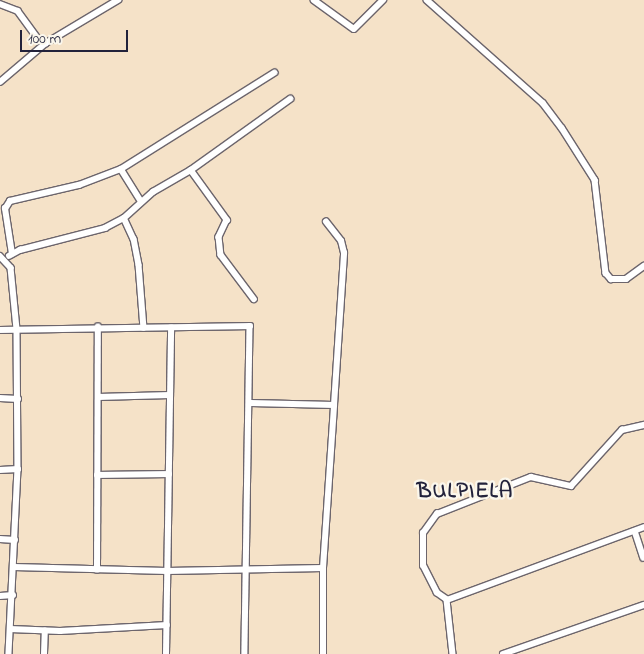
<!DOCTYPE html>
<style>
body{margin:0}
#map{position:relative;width:644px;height:654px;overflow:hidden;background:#f5e2c8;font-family:"Indie Flower",sans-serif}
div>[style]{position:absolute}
.roads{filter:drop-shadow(1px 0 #6c656c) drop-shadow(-1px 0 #6c656c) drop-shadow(0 1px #6c656c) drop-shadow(0 -1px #6c656c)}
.minor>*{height:5.5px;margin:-2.75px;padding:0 2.75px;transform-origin:2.75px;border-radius:2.75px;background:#fff}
span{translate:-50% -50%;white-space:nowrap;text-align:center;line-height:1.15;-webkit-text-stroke:4.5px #fbf7ec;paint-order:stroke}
.district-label{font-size:22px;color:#22223b;font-weight:700;letter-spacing:1px}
.scale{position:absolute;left:20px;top:30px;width:108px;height:22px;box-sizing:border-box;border:2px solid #22223b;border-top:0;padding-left:6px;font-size:15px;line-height:18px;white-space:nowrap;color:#22223b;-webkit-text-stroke:4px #fbf7ec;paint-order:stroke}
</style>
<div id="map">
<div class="roads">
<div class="minor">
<div style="left:314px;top:0;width:49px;rotate:35.9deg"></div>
<div style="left:354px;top:29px;width:41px;rotate:-45deg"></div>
<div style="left:427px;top:0;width:155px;rotate:41.6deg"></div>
<div style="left:543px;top:103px;width:31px;rotate:53deg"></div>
<div style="left:562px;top:128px;width:62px;rotate:57.6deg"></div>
<div style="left:595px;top:180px;width:94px;rotate:83.3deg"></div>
<div style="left:606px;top:273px;width:8px;rotate:50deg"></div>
<div style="left:611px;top:279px;width:15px"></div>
<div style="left:626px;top:279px;width:22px;rotate:-36deg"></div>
<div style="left:0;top:4px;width:19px;rotate:21deg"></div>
<div style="left:18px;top:11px;width:34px;rotate:54deg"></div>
<div style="left:38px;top:39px;width:9px;rotate:27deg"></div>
<div style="left:46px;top:43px;width:84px;rotate:-30.8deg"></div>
<div style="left:0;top:82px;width:60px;rotate:-40.3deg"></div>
<div style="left:121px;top:169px;width:38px;rotate:58deg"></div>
<div style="left:191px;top:170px;width:62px;rotate:54.2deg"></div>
<div style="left:227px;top:220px;width:19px;rotate:115deg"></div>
<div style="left:219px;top:237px;width:18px;rotate:84deg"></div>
<div style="left:221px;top:255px;width:55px;rotate:53.1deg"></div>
<div style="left:124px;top:218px;width:23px;rotate:65deg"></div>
<div style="left:134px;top:239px;width:26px;rotate:79deg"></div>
<div style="left:139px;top:265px;width:63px;rotate:85.5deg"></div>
<div style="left:12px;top:254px;width:46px;rotate:-98.8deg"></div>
<div style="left:5px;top:209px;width:9px;rotate:-58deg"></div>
<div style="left:10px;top:201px;width:71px;rotate:-13.1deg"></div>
<div style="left:79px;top:185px;width:45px;rotate:-20.9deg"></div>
<div style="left:121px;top:169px;width:181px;rotate:-32.1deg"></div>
<div style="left:0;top:256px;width:16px;rotate:47deg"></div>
<div style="left:11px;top:268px;width:61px;rotate:84.4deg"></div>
<div style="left:17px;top:329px;width:140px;rotate:89.6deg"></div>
<div style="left:18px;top:469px;width:185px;rotate:92.8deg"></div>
<div style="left:9px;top:256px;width:13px;rotate:-29deg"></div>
<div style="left:20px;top:250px;width:88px;rotate:-14.5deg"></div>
<div style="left:105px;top:228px;width:21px;rotate:-28deg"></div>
<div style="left:124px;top:218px;width:39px;rotate:-42deg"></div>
<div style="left:153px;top:192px;width:44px;rotate:-30.1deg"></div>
<div style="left:191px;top:170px;width:122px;rotate:-35.6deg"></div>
<div style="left:0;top:330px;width:250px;rotate:-0.9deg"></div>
<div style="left:250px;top:326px;width:328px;rotate:90.9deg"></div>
<div style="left:98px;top:397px;width:72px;rotate:-1.6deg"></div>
<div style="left:0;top:398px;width:18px;rotate:3deg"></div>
<div style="left:251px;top:403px;width:83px;rotate:1.4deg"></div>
<div style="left:334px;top:405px;width:152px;rotate:-86.2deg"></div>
<div style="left:344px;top:253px;width:12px;rotate:-104deg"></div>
<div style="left:341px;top:241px;width:24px;rotate:-128deg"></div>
<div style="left:0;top:470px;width:18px;rotate:-3deg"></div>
<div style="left:97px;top:475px;width:72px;rotate:-0.8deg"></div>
<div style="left:635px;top:531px;width:28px;rotate:72deg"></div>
<div style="left:0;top:539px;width:15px;rotate:4deg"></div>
<div style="left:14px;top:567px;width:153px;rotate:1.5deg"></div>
<div style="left:167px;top:571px;width:156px;rotate:-1.1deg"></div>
<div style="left:97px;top:570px;width:243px;rotate:-89.8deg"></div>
<div style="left:0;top:596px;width:13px;rotate:-4deg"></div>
<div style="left:447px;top:600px;width:12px;rotate:-145deg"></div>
<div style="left:437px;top:593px;width:30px;rotate:-117deg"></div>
<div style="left:423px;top:566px;width:33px;rotate:-90deg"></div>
<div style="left:423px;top:533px;width:24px;rotate:-54deg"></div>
<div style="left:437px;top:514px;width:101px;rotate:-21.5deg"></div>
<div style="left:531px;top:477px;width:41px;rotate:12.7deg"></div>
<div style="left:571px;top:486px;width:76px;rotate:-47.7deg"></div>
<div style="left:622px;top:430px;width:23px;rotate:-13deg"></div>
<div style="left:447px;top:600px;width:210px;rotate:-20.3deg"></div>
<div style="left:447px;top:600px;width:54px;rotate:83.7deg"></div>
<div style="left:10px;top:629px;width:50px;rotate:2.3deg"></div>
<div style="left:60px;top:631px;width:107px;rotate:-3.2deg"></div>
<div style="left:44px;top:654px;width:23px;rotate:-88deg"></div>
<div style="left:166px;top:654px;width:326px;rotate:-89.1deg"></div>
<div style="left:323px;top:654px;width:86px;rotate:-90deg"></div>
<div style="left:323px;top:568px;width:163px;rotate:-86.1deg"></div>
<div style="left:503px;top:654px;width:149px;rotate:-19.2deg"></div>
</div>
</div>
<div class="district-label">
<span style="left:465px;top:493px">BULPIELA</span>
</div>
<div class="scale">100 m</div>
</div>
